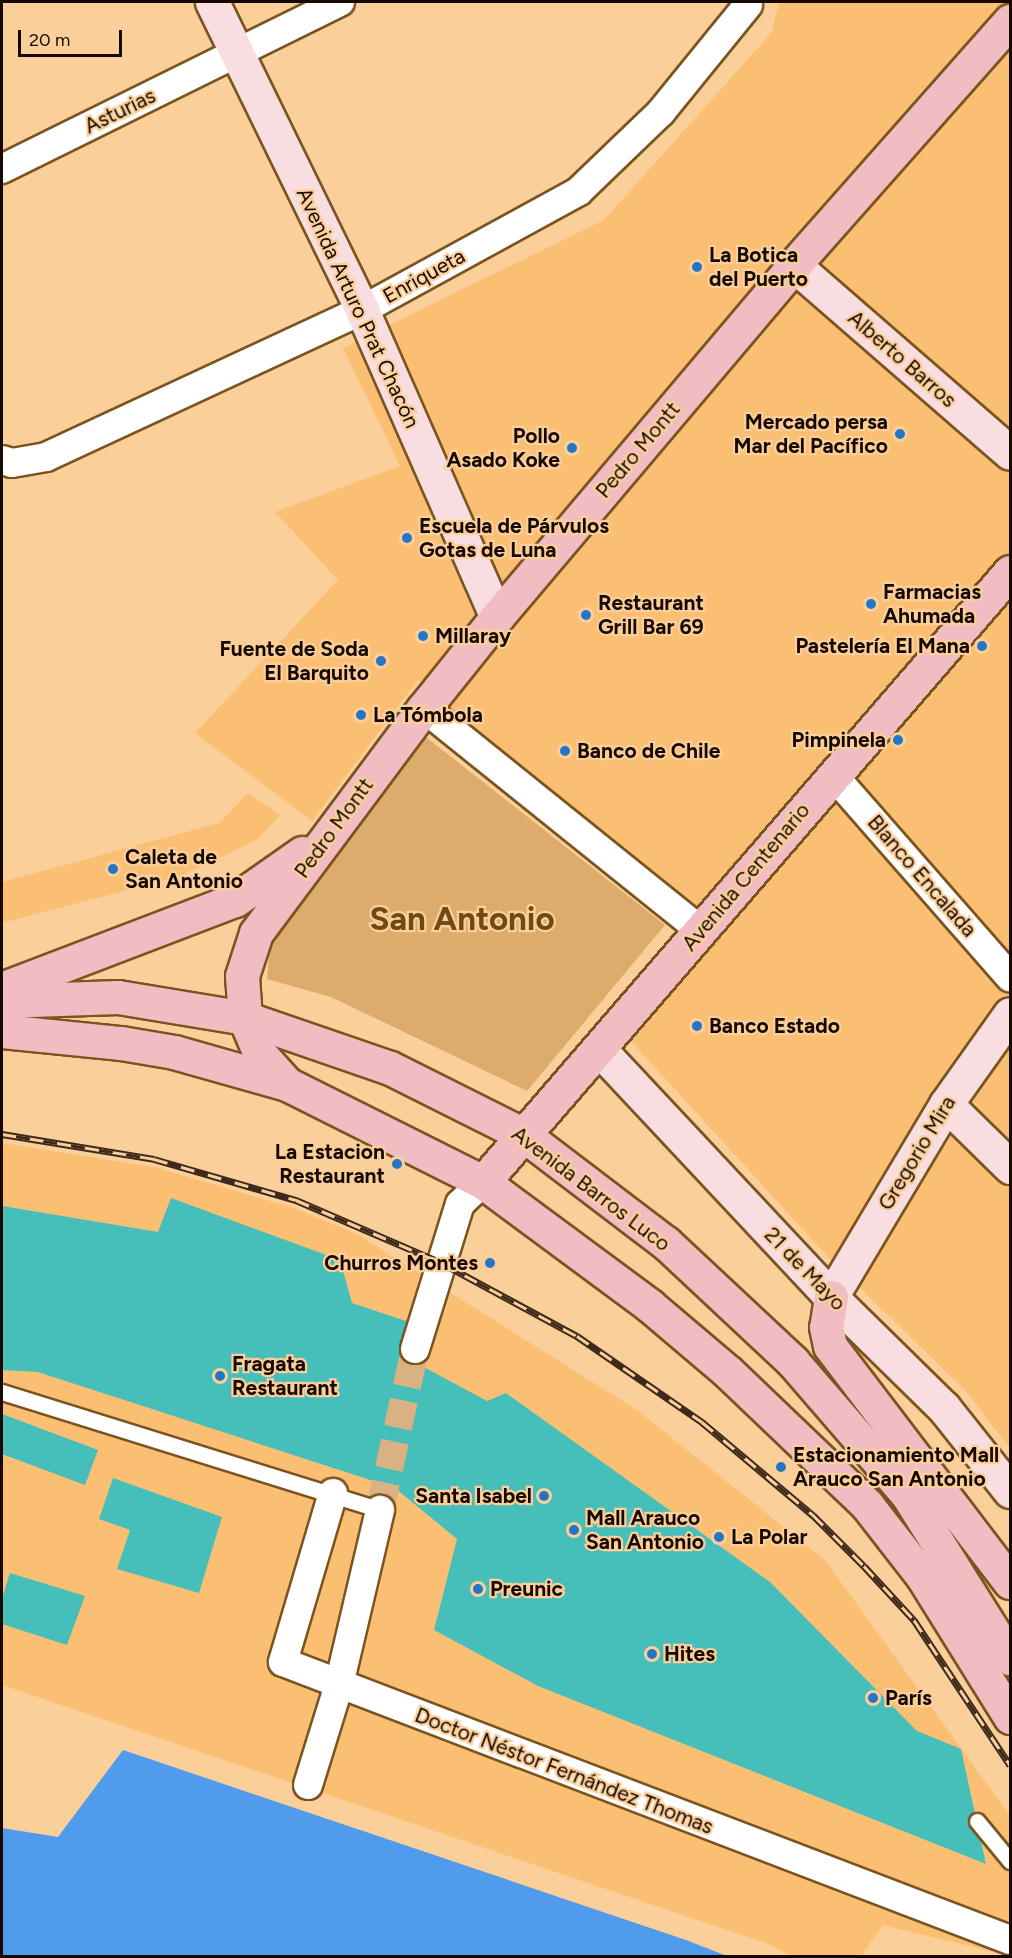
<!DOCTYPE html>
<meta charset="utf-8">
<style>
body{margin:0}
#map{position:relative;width:1012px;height:1958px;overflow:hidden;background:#fbcf9a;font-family:Figtree,sans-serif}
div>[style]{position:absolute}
.built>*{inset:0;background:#fbbf73}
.green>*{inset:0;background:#ddab6c}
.water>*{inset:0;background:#509bec}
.building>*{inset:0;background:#46beba}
.street-tunnel>*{height:28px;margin-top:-14px;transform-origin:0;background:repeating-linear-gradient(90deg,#d9b183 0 28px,transparent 0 42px)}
.roads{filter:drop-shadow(2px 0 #7a541f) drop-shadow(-2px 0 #7a541f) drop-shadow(0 2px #7a541f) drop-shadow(0 -2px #7a541f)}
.lane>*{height:15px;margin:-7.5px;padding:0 7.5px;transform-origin:7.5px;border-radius:7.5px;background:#fff}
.street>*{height:28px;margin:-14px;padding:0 14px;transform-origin:14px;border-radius:14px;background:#fff}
.secondary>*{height:33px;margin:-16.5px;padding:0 16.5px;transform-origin:16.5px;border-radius:16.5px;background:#f8dee1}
.primary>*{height:33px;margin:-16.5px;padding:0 16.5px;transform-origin:16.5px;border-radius:16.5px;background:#f2bcc3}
.rail>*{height:7px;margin-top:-3.5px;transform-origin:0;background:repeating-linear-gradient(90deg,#fbcf9a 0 14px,#3e2a1a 0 28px);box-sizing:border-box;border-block:2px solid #3e2a1a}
.dots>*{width:16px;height:16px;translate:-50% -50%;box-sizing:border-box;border:3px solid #fbcf9a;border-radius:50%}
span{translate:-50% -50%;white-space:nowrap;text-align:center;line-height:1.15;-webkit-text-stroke:4.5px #fbcf9a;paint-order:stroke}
.street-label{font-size:21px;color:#170800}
.poi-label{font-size:21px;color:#170800;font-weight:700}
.left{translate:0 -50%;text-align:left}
.right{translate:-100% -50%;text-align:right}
.town-label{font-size:33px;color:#6f4a13;font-weight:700}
.frame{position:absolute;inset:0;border:3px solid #170800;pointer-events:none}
.scale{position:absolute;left:18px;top:30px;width:104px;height:27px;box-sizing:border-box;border:3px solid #170800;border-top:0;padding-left:8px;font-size:18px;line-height:21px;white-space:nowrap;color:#170800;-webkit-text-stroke:4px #fbcf9a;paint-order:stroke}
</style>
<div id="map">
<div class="built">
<div style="clip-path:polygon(779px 2px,1010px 2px,1010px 1448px,964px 1389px,829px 1258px,628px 1038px,723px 935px,418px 680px,312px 821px,195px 733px,338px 580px,275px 512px,400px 466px,343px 348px,604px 220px,772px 32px)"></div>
<div style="clip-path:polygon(248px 793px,280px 815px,257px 840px,181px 876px,2px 923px,2px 882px,219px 823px)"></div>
<div style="clip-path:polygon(2px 1143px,154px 1167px,291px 1207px,357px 1234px,637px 1410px,825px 1560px,1010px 1816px,1010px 1956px,883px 1925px,861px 1956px,791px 1956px,763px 1942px,2px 1685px)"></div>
</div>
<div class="green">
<div style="clip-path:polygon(417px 730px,665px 925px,527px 1091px,331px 997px,267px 979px,270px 944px,363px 800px)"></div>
</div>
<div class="water">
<div style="clip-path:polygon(123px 1750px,686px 1940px,727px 1956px,2px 1956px,2px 1828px,58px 1837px)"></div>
</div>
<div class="building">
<div style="clip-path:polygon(171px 1198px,340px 1260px,352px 1303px,427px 1328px,407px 1358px,487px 1401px,506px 1393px,770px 1582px,917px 1731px,961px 1749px,986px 1864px,538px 1686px,434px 1630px,457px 1539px,395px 1488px,38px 1372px,2px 1370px,2px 1206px,158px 1232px)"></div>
<div style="clip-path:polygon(2px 1414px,98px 1450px,85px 1485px,2px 1454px)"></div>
<div style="clip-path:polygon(113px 1478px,222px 1517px,199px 1593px,117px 1569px,130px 1530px,99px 1519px)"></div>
<div style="clip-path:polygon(10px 1573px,85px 1596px,67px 1645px,2px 1624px,2px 1599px)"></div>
</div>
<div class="street-tunnel">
<div style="left:380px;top:1510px;width:165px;rotate:-77.7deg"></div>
</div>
<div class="roads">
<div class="lane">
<div style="left:2px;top:1392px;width:396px;rotate:17.3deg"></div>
<div style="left:977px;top:1821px;width:52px;rotate:50.5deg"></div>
</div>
<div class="street">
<div style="left:2px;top:169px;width:377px;rotate:-26.3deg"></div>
<div style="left:2px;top:460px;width:10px;rotate:17deg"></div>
<div style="left:12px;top:463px;width:35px;rotate:-10deg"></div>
<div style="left:46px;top:457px;width:349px;rotate:-24.9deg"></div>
<div style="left:362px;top:310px;width:247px;rotate:-28.7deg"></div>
<div style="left:579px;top:191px;width:114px;rotate:-43.9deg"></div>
<div style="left:661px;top:112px;width:138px;rotate:-50.9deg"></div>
<div style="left:424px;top:708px;width:356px;rotate:38.8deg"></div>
<div style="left:833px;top:775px;width:269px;rotate:48.8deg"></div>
<div style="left:415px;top:1349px;width:152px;rotate:-72.8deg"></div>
<div style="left:460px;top:1204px;width:32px;rotate:-44deg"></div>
<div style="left:333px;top:1493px;width:176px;rotate:106.5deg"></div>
<div style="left:283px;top:1662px;width:778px;rotate:20.93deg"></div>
<div style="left:308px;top:1785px;width:105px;rotate:-72.8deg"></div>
<div style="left:339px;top:1685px;width:180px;rotate:-76.8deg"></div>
</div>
<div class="secondary">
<div style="left:212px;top:2px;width:343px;rotate:64deg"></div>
<div style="left:362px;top:310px;width:335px;rotate:66.3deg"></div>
<div style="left:794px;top:265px;width:286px;rotate:41deg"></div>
<div style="left:599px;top:1049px;width:340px;rotate:46.9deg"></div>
<div style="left:831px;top:1297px;width:158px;rotate:44.5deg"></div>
<div style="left:944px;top:1408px;width:106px;rotate:51.5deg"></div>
<div style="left:946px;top:1104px;width:90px;rotate:44.5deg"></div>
<div style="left:831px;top:1297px;width:225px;rotate:-59.2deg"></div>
<div style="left:946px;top:1104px;width:110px;rotate:-54.6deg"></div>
</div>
<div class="primary">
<div style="left:4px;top:988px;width:247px;rotate:-20.9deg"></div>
<div style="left:235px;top:900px;width:82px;rotate:-35deg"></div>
<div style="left:2px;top:1001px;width:116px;rotate:-2deg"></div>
<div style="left:118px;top:997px;width:129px;rotate:9.4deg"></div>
<div style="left:245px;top:1018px;width:153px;rotate:19deg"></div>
<div style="left:390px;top:1068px;width:150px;rotate:26.6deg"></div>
<div style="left:524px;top:1135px;width:178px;rotate:37.3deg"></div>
<div style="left:666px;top:1243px;width:174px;rotate:43.1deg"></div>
<div style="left:793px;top:1362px;width:174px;rotate:49.2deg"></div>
<div style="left:907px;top:1494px;width:194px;rotate:57.9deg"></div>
<div style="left:2px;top:1031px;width:120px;rotate:5.8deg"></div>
<div style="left:121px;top:1043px;width:54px;rotate:9.6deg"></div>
<div style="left:174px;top:1052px;width:117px;rotate:15.8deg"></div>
<div style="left:287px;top:1084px;width:219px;rotate:26.6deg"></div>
<div style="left:483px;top:1182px;width:207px;rotate:36.5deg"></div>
<div style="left:649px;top:1305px;width:104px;rotate:40.3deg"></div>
<div style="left:728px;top:1372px;width:192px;rotate:43.7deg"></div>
<div style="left:867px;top:1505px;width:91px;rotate:52.1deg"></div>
<div style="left:923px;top:1577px;width:165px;rotate:58.1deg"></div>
<div style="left:287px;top:1084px;width:40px;rotate:-132deg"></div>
<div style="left:260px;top:1054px;width:39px;rotate:-113deg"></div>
<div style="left:245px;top:1018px;width:42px;rotate:-94.1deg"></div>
<div style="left:242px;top:976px;width:45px;rotate:-72deg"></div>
<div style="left:256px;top:933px;width:281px;rotate:-53.3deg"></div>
<div style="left:424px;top:708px;width:117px;rotate:-51.3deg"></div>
<div style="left:497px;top:617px;width:461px;rotate:-49.8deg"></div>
<div style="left:794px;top:265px;width:326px;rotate:-48.5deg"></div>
<div style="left:483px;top:1182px;width:806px;rotate:-49.18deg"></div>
<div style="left:831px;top:1297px;width:30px;rotate:99deg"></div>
<div style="left:826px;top:1327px;width:19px;rotate:78deg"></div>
<div style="left:830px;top:1346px;width:297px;rotate:52.7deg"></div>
</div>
</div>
<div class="rail">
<div style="left:2px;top:1134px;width:154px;rotate:9.3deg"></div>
<div style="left:154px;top:1159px;width:148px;rotate:16.1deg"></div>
<div style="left:296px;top:1200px;width:157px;rotate:23.3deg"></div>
<div style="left:440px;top:1262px;width:156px;rotate:28.4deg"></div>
<div style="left:577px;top:1336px;width:152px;rotate:34.5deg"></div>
<div style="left:702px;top:1422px;width:145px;rotate:40deg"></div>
<div style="left:813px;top:1515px;width:72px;rotate:45deg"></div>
<div style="left:864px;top:1566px;width:74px;rotate:47.2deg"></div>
<div style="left:914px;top:1620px;width:174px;rotate:56.5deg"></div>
</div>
<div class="dots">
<div style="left:697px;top:267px;background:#2575c4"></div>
<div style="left:900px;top:434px;background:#2575c4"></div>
<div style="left:572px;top:448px;background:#2575c4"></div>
<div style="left:407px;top:538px;background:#2575c4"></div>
<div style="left:871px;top:604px;background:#2575c4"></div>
<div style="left:586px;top:615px;background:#2575c4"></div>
<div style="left:423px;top:636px;background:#2575c4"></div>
<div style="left:982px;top:646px;background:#2575c4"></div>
<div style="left:381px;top:661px;background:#2575c4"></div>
<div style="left:361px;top:715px;background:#2575c4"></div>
<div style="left:898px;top:740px;background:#2575c4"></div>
<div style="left:565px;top:751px;background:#2575c4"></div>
<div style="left:113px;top:869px;background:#2575c4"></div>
<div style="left:697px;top:1026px;background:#2575c4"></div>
<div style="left:397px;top:1164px;background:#2575c4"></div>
<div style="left:490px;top:1263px;background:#2575c4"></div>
<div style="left:220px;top:1376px;background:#2575c4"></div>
<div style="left:781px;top:1467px;background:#2575c4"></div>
<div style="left:544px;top:1496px;background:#2575c4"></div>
<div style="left:574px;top:1530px;background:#2575c4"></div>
<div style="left:719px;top:1537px;background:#2575c4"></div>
<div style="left:478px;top:1589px;background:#2575c4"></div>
<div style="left:652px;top:1654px;background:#2575c4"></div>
<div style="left:873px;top:1698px;background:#2575c4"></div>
</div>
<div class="street-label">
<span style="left:120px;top:111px;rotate:-26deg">Asturias</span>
<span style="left:424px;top:276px;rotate:-29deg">Enriqueta</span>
<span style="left:358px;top:308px;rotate:65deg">Avenida Arturo Prat Chacón</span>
<span style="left:902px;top:359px;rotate:41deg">Alberto Barros</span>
<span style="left:638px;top:450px;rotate:-50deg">Pedro Montt</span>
<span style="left:334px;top:828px;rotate:-54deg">Pedro Montt</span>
<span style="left:922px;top:876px;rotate:49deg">Blanco Encalada</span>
<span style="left:746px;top:877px;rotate:-50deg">Avenida Centenario</span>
<span style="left:917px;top:1153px;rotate:-59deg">Gregorio Mira</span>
<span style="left:591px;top:1189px;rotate:37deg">Avenida Barros Luco</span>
<span style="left:805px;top:1269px;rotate:46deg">21 de Mayo</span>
<span style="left:564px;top:1771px;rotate:21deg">Doctor Néstor Fernández Thomas</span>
</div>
<div class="poi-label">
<span class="left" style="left:709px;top:267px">La Botica<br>del Puerto</span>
<span class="right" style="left:888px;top:434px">Mercado persa<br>Mar del Pacífico</span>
<span class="right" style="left:560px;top:448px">Pollo<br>Asado Koke</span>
<span class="left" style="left:419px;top:538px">Escuela de Párvulos<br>Gotas de Luna</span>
<span class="left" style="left:883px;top:604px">Farmacias<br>Ahumada</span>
<span class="left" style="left:598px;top:615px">Restaurant<br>Grill Bar 69</span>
<span class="left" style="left:435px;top:636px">Millaray</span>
<span class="right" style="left:970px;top:646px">Pastelería El Mana</span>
<span class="right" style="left:369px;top:661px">Fuente de Soda<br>El Barquito</span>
<span class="left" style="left:373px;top:715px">La Tómbola</span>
<span class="right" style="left:886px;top:740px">Pimpinela</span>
<span class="left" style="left:577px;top:751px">Banco de Chile</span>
<span class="left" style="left:125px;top:869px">Caleta de<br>San Antonio</span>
<span class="left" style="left:709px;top:1026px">Banco Estado</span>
<span class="right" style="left:385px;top:1164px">La Estacion<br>Restaurant</span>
<span class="right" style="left:478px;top:1263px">Churros Montes</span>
<span class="left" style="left:232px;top:1376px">Fragata<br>Restaurant</span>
<span class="left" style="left:793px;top:1467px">Estacionamiento Mall<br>Arauco San Antonio</span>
<span class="right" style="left:532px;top:1496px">Santa Isabel</span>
<span class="left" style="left:586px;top:1530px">Mall Arauco<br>San Antonio</span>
<span class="left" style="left:731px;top:1537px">La Polar</span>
<span class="left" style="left:490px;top:1589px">Preunic</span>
<span class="left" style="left:664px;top:1654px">Hites</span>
<span class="left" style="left:885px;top:1698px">París</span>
</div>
<div class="town-label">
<span style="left:462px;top:919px">San Antonio</span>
</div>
<div class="frame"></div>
<div class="scale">20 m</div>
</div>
